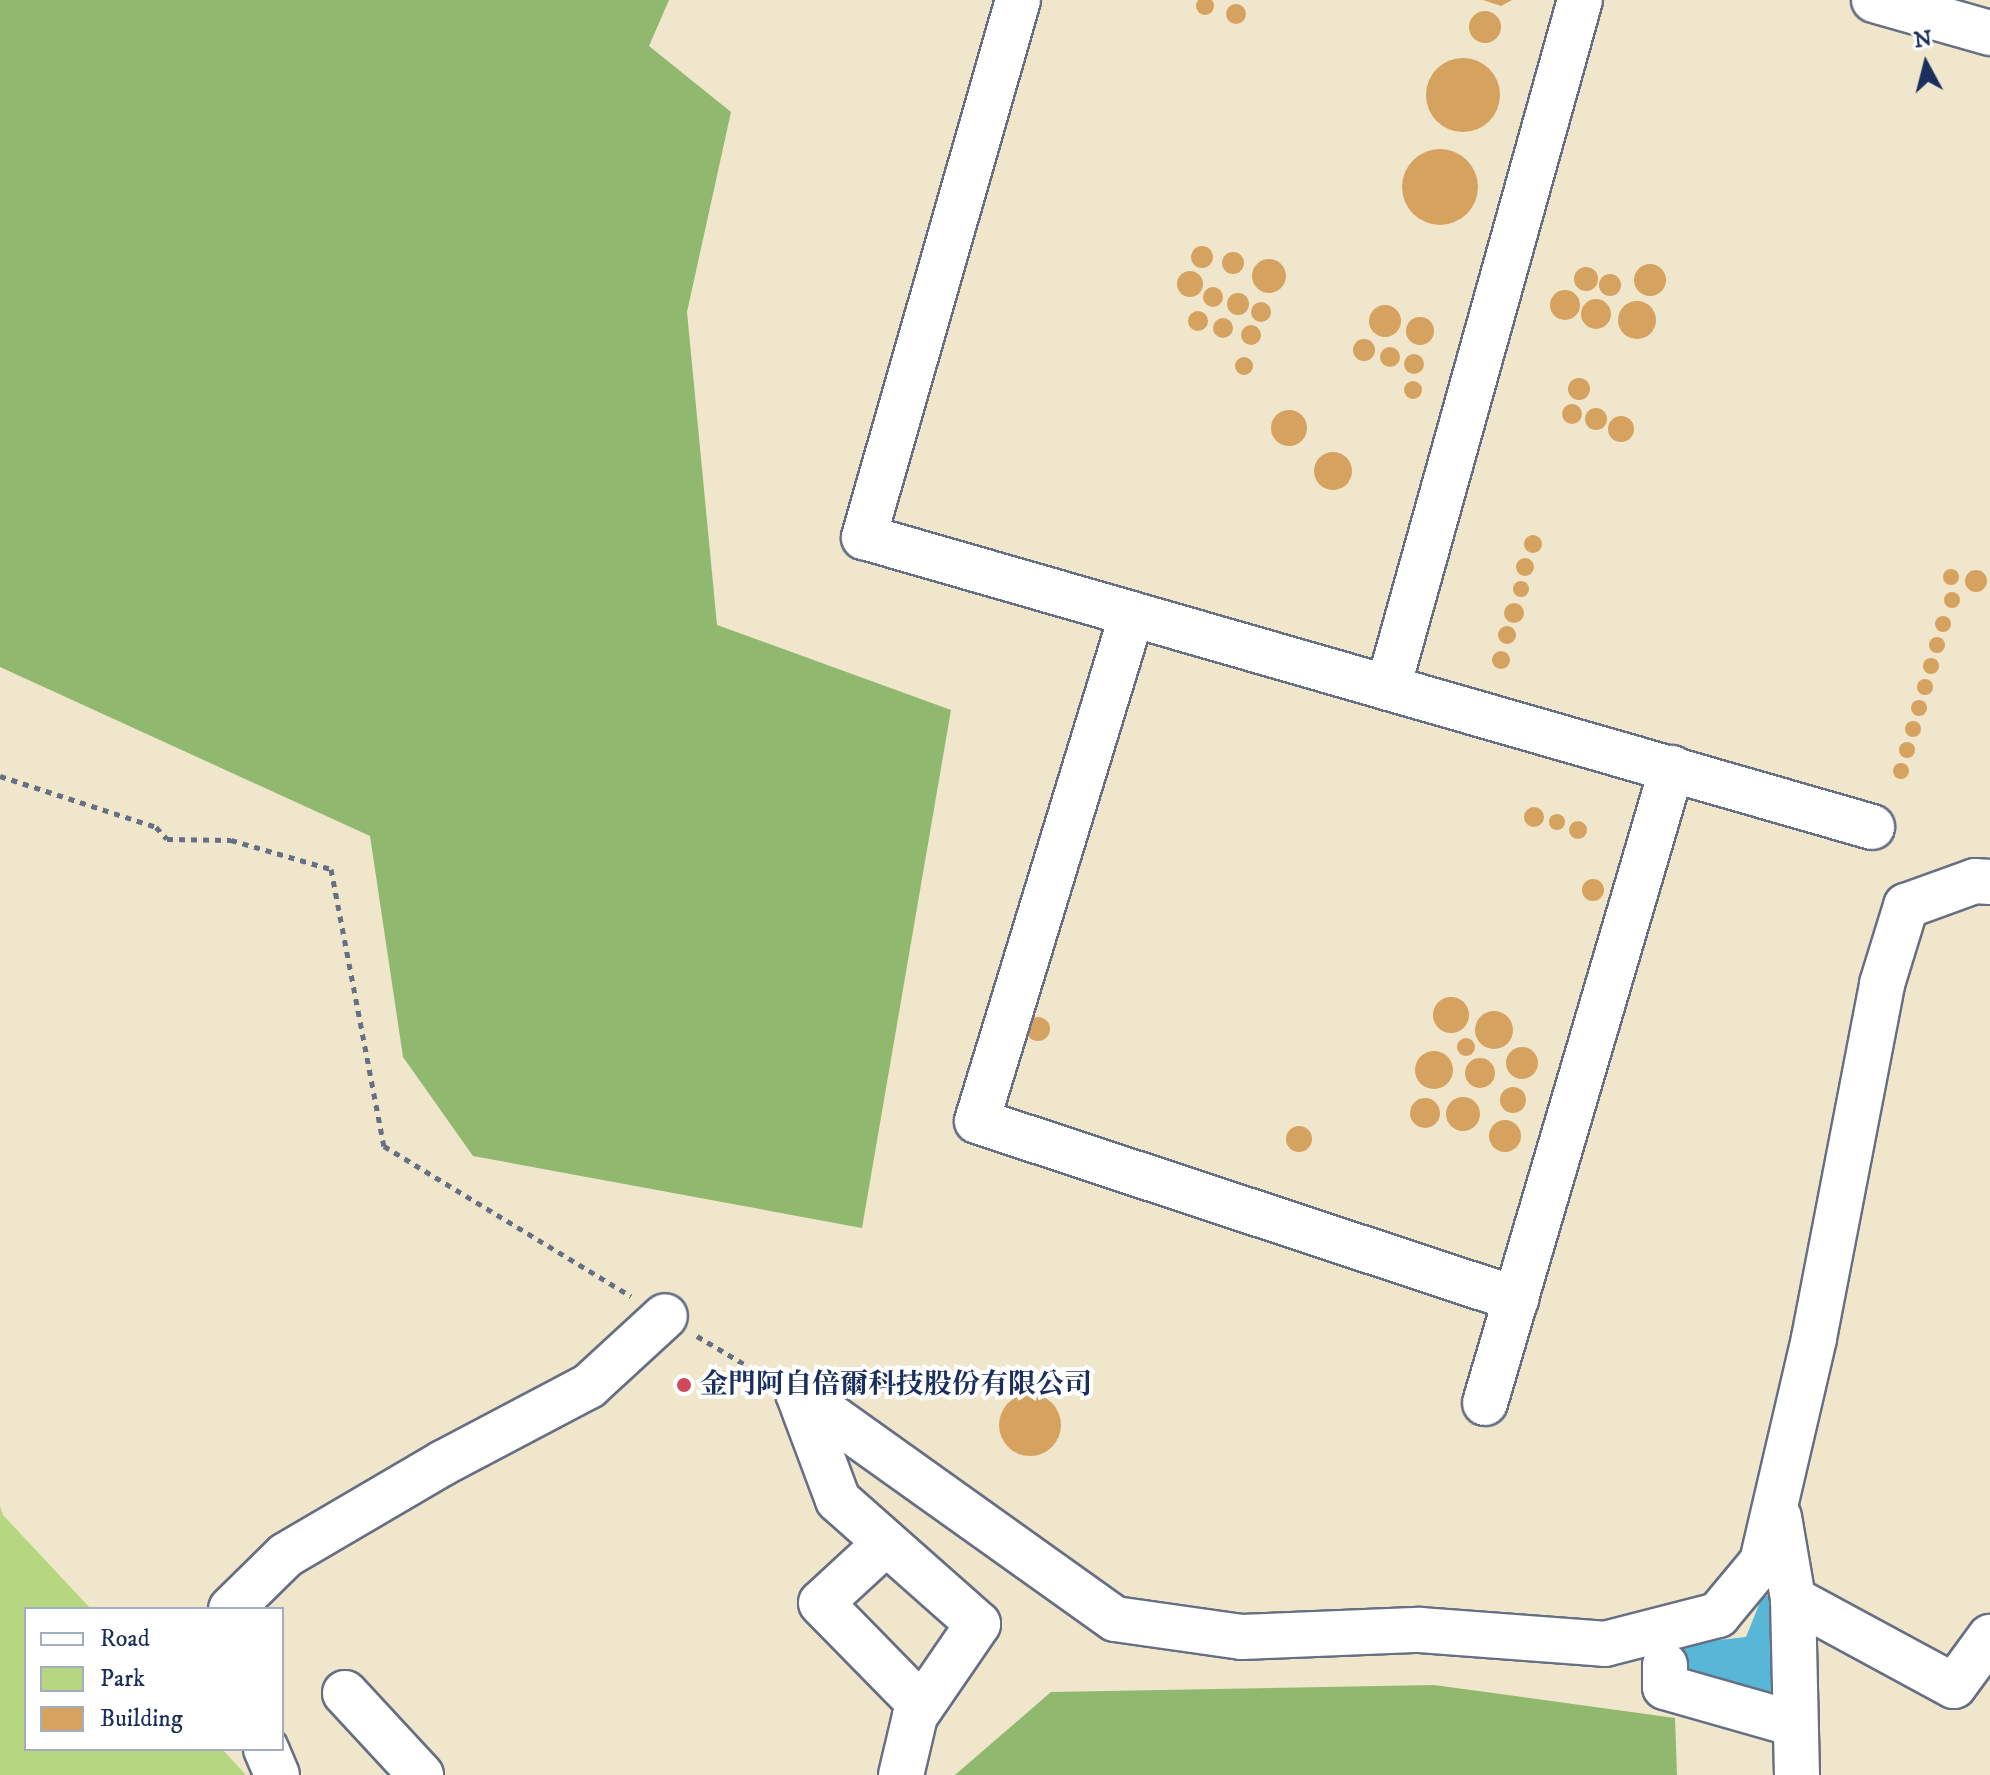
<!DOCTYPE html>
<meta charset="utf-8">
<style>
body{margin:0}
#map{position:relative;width:1990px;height:1775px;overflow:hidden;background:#f0e6cb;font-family:"IM FELL DW Pica","Noto Serif TC",serif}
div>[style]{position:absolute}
.green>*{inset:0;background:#b6d77f}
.forest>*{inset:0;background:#90b86e}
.water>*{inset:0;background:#58b6d6}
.building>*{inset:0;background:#d5a25f}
.round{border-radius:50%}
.path>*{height:5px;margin-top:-2.5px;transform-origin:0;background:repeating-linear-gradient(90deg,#666f84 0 6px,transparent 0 12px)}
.roads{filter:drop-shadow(2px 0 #666f84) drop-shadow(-2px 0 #666f84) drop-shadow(0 2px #666f84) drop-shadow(0 -2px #666f84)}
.minor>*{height:44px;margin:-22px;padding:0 22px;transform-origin:22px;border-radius:22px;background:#fff}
.dots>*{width:22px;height:22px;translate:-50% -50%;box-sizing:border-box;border:4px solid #fff;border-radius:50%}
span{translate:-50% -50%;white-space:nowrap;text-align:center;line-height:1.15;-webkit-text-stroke:8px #fff;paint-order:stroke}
.poi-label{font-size:28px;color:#1b2f5e;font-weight:700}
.left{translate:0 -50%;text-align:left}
.legend{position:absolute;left:24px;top:1607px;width:260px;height:144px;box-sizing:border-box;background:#fff;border:2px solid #a4acbf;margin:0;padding:10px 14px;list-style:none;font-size:24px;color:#1b2f5e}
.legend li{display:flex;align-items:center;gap:16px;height:40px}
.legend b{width:40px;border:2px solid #a4acbf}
.north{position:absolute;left:1886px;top:24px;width:80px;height:80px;-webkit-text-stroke:6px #fff;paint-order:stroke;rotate:353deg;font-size:22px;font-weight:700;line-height:32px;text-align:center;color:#1b2f5e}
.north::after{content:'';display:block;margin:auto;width:28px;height:36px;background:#1b2f5e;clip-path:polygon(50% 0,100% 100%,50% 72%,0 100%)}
</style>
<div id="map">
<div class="green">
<div style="clip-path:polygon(0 1506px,3px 1515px,91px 1609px,26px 1609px,26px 1749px,222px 1749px,246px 1775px,0 1775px)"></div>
</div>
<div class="forest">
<div style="clip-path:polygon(0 0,669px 0,649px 46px,731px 112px,687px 312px,717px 625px,951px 710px,862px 1228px,473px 1156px,403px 1057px,370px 836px,0 667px)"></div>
<div style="clip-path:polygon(1434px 1685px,1675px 1718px,1677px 1775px,955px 1775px,1051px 1692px)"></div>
</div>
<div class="water">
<div style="clip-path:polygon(1773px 1594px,1778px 1695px,1686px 1682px,1683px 1644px,1746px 1637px,1762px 1597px)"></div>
</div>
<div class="building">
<div class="round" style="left:1196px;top:-3px;width:18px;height:18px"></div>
<div style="clip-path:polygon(1483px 0,1512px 0,1501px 6px)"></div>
<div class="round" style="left:1226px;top:4px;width:20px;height:20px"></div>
<div class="round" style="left:1469px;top:11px;width:32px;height:32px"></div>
<div class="round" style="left:1426px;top:58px;width:74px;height:74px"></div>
<div class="round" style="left:1402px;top:149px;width:76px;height:76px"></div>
<div class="round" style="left:1191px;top:246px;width:22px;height:22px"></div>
<div class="round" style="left:1222px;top:252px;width:22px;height:22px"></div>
<div class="round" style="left:1252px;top:259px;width:34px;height:34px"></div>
<div class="round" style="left:1634px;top:264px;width:32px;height:32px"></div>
<div class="round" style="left:1574px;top:267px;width:24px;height:24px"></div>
<div class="round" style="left:1177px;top:271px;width:26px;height:26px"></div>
<div class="round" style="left:1599px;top:274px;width:22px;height:22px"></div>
<div class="round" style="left:1203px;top:287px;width:20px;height:20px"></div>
<div class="round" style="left:1550px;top:290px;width:30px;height:30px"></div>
<div class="round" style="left:1227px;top:293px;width:22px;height:22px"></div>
<div class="round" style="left:1581px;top:299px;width:30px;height:30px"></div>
<div class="round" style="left:1618px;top:301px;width:38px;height:38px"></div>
<div class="round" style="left:1251px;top:302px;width:20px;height:20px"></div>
<div class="round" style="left:1369px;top:305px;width:32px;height:32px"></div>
<div class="round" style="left:1188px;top:311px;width:20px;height:20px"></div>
<div class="round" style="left:1406px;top:317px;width:28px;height:28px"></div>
<div class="round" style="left:1213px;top:318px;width:20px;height:20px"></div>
<div class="round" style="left:1241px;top:325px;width:20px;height:20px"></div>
<div class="round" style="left:1353px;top:339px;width:22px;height:22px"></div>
<div class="round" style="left:1380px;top:347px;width:20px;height:20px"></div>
<div class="round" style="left:1404px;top:354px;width:20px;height:20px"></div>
<div class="round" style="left:1235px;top:357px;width:18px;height:18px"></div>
<div class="round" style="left:1568px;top:378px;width:22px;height:22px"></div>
<div class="round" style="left:1404px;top:381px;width:18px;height:18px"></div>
<div class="round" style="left:1562px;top:404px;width:20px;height:20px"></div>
<div class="round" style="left:1585px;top:408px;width:22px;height:22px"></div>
<div class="round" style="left:1271px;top:410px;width:36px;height:36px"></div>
<div class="round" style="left:1608px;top:416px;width:26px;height:26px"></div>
<div class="round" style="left:1314px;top:452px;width:38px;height:38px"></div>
<div class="round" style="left:1524px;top:535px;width:18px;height:18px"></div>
<div class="round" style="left:1516px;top:558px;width:18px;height:18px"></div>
<div class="round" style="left:1943px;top:569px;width:16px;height:16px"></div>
<div class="round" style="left:1965px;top:570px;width:22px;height:22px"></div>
<div class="round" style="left:1513px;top:581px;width:16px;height:16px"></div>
<div class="round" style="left:1944px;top:592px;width:16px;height:16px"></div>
<div class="round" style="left:1504px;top:603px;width:20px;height:20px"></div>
<div class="round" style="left:1935px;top:616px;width:16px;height:16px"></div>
<div class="round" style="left:1498px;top:626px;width:18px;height:18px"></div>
<div class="round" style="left:1929px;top:637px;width:16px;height:16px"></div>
<div class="round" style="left:1492px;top:651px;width:18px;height:18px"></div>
<div class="round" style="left:1923px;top:658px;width:16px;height:16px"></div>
<div class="round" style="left:1917px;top:679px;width:16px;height:16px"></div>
<div class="round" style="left:1911px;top:700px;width:16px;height:16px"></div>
<div class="round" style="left:1905px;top:721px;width:16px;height:16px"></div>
<div class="round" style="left:1899px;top:742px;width:16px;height:16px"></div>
<div class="round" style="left:1893px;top:763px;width:16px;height:16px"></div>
<div class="round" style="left:1524px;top:807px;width:20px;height:20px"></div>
<div class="round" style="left:1549px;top:814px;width:16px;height:16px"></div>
<div class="round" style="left:1569px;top:821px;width:18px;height:18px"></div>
<div class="round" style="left:1582px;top:879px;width:22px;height:22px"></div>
<div class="round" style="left:1433px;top:997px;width:36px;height:36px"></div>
<div class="round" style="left:1475px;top:1011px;width:38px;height:38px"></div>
<div class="round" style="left:1026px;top:1017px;width:24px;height:24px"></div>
<div class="round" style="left:1457px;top:1038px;width:18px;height:18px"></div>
<div class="round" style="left:1506px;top:1047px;width:32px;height:32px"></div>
<div class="round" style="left:1415px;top:1051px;width:38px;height:38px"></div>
<div class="round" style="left:1465px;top:1058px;width:30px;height:30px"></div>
<div class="round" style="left:1500px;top:1087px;width:26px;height:26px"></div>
<div class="round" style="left:1446px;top:1097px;width:34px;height:34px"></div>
<div class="round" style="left:1410px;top:1098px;width:30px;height:30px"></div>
<div class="round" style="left:1489px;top:1120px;width:32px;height:32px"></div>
<div class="round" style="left:1286px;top:1126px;width:26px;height:26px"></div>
<div class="round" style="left:999px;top:1394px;width:62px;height:62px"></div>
</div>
<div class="path">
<div style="left:0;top:776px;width:164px;rotate:18.1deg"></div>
<div style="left:156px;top:827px;width:16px;rotate:47deg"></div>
<div style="left:167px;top:839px;width:64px;rotate:0.9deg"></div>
<div style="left:231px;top:840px;width:104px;rotate:16.2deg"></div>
<div style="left:331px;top:869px;width:282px;rotate:79.2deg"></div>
<div style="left:384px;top:1146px;width:289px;rotate:31.3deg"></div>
<div style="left:697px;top:1336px;width:78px;rotate:30.8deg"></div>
</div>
<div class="roads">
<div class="minor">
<div style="left:1018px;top:0;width:559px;rotate:106deg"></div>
<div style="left:864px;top:537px;width:1049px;rotate:16.05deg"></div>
<div style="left:1874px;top:0;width:121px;rotate:15.9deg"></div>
<div style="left:1132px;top:614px;width:530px;rotate:107deg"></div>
<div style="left:977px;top:1121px;width:568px;rotate:18.28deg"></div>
<div style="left:1388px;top:688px;width:714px;rotate:-74.41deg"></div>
<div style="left:798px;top:1393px;width:389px;rotate:35.5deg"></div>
<div style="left:1115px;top:1619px;width:128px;rotate:8.1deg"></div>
<div style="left:1242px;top:1637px;width:178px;rotate:-2.3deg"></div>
<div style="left:1420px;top:1630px;width:186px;rotate:4.3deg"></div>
<div style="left:1605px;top:1644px;width:117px;rotate:-14.4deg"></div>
<div style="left:1718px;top:1615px;width:69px;rotate:-50.3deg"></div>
<div style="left:1762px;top:1562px;width:230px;rotate:-76.9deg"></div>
<div style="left:1814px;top:1338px;width:360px;rotate:-79.1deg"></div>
<div style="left:1882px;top:984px;width:82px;rotate:-72.9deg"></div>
<div style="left:1906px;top:906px;width:73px;rotate:-19.9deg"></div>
<div style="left:1975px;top:881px;width:15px;rotate:4deg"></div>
<div style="left:798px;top:1393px;width:114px;rotate:69.5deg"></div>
<div style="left:838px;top:1500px;width:187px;rotate:41.5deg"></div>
<div style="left:978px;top:1624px;width:112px;rotate:124.4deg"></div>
<div style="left:915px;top:1716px;width:61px;rotate:103.3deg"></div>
<div style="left:1485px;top:1403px;width:662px;rotate:-73.59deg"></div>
<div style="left:1779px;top:1517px;width:83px;rotate:80.3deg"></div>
<div style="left:1793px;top:1599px;width:183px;rotate:28.4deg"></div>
<div style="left:1954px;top:1686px;width:61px;rotate:-53.7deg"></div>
<div style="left:886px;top:1543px;width:88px;rotate:137.3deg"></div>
<div style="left:821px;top:1603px;width:144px;rotate:45.6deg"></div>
<div style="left:1793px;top:1599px;width:176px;rotate:88.7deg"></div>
<div style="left:231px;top:1609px;width:77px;rotate:-44.5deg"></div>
<div style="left:286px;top:1555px;width:182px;rotate:-30.4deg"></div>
<div style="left:443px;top:1463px;width:165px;rotate:-27.8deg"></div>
<div style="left:589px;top:1386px;width:103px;rotate:-42.6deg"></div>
<div style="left:1665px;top:1665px;width:22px;rotate:90deg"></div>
<div style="left:1665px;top:1687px;width:135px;rotate:15.9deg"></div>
<div style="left:345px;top:1693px;width:112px;rotate:47.2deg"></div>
<div style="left:266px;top:1749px;width:28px;rotate:67deg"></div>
</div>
</div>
<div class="dots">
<div style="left:684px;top:1385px;background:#d1495b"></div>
</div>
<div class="poi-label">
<span class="left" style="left:700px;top:1385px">金門阿自倍爾科技股份有限公司</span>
</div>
<ul class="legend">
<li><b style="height:10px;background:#fff"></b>Road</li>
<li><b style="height:22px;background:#b6d77f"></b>Park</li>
<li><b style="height:22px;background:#d5a25f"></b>Building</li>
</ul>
<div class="north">N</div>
</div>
